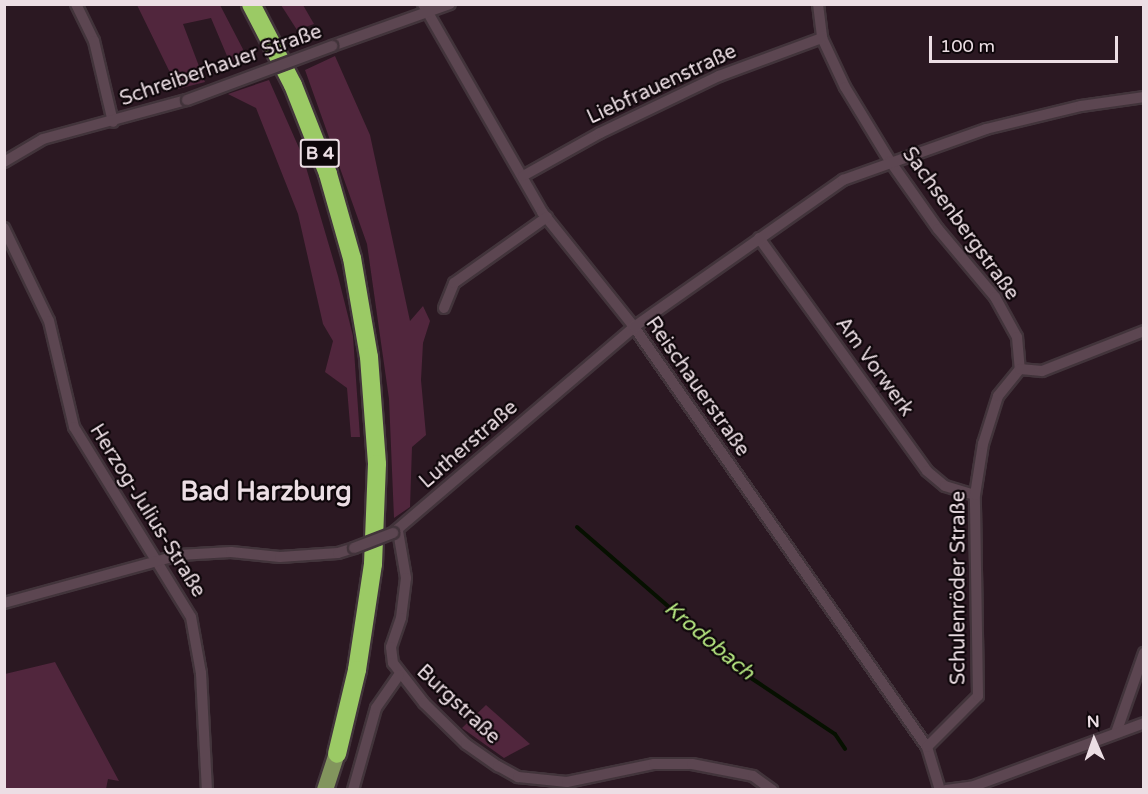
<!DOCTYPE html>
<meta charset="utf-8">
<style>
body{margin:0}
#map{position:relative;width:1148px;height:794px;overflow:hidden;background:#2b1822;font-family:"Varela Round",sans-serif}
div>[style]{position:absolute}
.green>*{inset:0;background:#51263d}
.stream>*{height:4px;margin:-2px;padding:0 2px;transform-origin:2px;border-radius:2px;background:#061000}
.roads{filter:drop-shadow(2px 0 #42343b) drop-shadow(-2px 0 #42343b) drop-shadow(0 2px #42343b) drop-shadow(0 -2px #42343b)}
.street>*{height:10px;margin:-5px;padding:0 5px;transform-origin:5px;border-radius:5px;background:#5c4651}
.primary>*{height:16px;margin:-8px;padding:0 8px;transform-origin:8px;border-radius:8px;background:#82955d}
.highway>*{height:18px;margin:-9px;padding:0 9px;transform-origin:9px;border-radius:9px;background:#9bca65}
.bridges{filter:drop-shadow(2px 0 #42343b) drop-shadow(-2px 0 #42343b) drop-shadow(0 2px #42343b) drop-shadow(0 -2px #42343b)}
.street-bridge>*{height:10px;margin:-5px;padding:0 5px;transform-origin:5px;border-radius:5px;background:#5c4651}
span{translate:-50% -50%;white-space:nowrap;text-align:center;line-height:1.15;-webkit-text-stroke:4.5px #0e060a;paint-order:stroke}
.shield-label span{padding:2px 4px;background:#0e060a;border:2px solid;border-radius:4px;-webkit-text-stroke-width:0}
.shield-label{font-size:18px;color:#ecdee4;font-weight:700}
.street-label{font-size:20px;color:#ecdee4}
.water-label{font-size:21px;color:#b7e982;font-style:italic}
.district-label{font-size:26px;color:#ecdee4;font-weight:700}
.frame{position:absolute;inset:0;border:6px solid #ecdee4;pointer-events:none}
.north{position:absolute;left:1064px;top:710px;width:60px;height:60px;-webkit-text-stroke:4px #0e060a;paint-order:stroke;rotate:358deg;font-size:16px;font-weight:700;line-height:24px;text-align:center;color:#ecdee4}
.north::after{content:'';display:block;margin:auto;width:21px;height:27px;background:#ecdee4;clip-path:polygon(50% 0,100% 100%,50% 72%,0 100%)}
.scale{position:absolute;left:929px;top:36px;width:189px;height:27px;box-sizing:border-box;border:3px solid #ecdee4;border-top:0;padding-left:8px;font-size:18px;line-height:21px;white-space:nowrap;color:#ecdee4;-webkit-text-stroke:4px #0e060a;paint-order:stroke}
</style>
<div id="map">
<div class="green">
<div style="clip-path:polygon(137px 5px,220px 5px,246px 55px,230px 63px,211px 18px,183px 24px,205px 82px,178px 89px)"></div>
<div style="clip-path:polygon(281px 5px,303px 5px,314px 24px,297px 30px)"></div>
<div style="clip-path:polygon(335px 56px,370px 135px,410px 321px,423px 306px,430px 321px,423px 343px,421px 380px,426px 435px,412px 447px,410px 507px,394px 518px,389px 399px,367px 244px,305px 70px)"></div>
<div style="clip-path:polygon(269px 80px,303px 157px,338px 276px,353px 336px,360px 437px,351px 437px,347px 388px,325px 372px,333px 341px,323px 324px,298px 214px,256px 108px,228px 94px)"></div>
<div style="clip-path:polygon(55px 662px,119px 781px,108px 779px,106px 789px,5px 789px,5px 674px)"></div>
<div style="clip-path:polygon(486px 705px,530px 744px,504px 758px,462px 728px)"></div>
</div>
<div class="stream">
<div style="left:577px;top:527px;width:230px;rotate:41deg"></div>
<div style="left:751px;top:678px;width:101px;rotate:33.7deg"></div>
<div style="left:835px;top:734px;width:18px;rotate:56deg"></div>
</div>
<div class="roads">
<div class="street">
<div style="left:76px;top:4px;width:41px;rotate:64.1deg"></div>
<div style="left:94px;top:41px;width:83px;rotate:76.8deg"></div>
<div style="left:423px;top:4px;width:240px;rotate:60.2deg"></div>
<div style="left:542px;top:212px;width:147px;rotate:51.3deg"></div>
<div style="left:634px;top:327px;width:512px;rotate:55.1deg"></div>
<div style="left:927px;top:747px;width:45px;rotate:73.2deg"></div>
<div style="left:818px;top:4px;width:34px;rotate:83deg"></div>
<div style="left:822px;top:38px;width:54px;rotate:64.9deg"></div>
<div style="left:845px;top:87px;width:87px;rotate:58.7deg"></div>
<div style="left:890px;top:161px;width:83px;rotate:54.8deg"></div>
<div style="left:938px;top:229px;width:89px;rotate:50deg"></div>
<div style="left:995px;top:297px;width:46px;rotate:61.2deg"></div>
<div style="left:1017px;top:337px;width:32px;rotate:85deg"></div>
<div style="left:332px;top:46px;width:125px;rotate:-19.6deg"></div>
<div style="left:4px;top:162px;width:45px;rotate:-30.5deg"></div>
<div style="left:43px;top:139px;width:149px;rotate:-15.2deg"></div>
<div style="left:523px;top:176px;width:88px;rotate:-29.2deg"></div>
<div style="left:600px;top:133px;width:132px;rotate:-25.6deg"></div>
<div style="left:719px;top:76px;width:110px;rotate:-20.3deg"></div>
<div style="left:4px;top:228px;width:103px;rotate:64.2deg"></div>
<div style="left:49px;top:321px;width:109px;rotate:76.7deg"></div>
<div style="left:74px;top:427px;width:223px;rotate:58.4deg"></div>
<div style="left:191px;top:617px;width:57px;rotate:79.9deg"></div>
<div style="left:201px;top:673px;width:117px;rotate:87.1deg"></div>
<div style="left:759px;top:238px;width:287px;rotate:54.2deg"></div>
<div style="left:927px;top:471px;width:23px;rotate:40deg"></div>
<div style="left:945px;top:486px;width:31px;rotate:17deg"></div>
<div style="left:444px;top:308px;width:27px;rotate:-68deg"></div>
<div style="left:454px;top:283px;width:114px;rotate:-35.4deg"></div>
<div style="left:398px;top:531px;width:48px;rotate:80.3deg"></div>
<div style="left:406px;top:578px;width:40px;rotate:97.1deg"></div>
<div style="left:401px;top:618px;width:31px;rotate:109deg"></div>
<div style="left:391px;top:647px;width:16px;rotate:83deg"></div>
<div style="left:393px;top:663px;width:51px;rotate:52.2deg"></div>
<div style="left:424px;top:703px;width:59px;rotate:44.3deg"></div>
<div style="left:466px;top:744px;width:39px;rotate:35deg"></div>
<div style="left:498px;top:766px;width:23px;rotate:29deg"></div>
<div style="left:518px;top:777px;width:49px;rotate:5.8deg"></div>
<div style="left:567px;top:782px;width:89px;rotate:-11.7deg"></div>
<div style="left:654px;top:764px;width:38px"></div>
<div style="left:692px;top:764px;width:62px;rotate:11.1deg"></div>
<div style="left:753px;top:776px;width:24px;rotate:36deg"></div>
<div style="left:393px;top:533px;width:317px;rotate:-40.5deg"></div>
<div style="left:634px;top:327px;width:256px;rotate:-35.1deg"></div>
<div style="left:843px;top:180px;width:152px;rotate:-19.6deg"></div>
<div style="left:986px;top:129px;width:98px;rotate:-13.6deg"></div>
<div style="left:1081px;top:106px;width:64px;rotate:-8.1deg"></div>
<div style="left:4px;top:603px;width:181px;rotate:-15.3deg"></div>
<div style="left:179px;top:555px;width:52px;rotate:-3.3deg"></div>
<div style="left:231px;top:552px;width:49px;rotate:5.8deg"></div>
<div style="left:280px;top:557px;width:58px;rotate:-3.9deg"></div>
<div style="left:338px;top:553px;width:17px;rotate:-17deg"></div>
<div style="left:1116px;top:733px;width:85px;rotate:-70.7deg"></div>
<div style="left:927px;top:747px;width:72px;rotate:-45deg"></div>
<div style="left:978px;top:696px;width:201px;rotate:-90.9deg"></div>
<div style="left:975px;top:495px;width:52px;rotate:-81.1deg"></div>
<div style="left:983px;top:444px;width:50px;rotate:-72.6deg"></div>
<div style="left:998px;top:396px;width:35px;rotate:-51deg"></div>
<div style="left:1020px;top:369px;width:22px;rotate:5deg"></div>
<div style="left:1042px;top:371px;width:110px;rotate:-21.4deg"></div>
<div style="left:353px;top:790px;width:85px;rotate:-74.3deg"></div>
<div style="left:376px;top:708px;width:40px;rotate:-55.1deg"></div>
<div style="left:946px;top:790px;width:28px;rotate:-8deg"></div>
<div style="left:974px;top:786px;width:181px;rotate:-20.3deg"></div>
</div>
<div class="primary">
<div style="left:325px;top:790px;width:38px;rotate:-72deg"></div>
</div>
<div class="highway">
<div style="left:251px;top:4px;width:91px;rotate:62.6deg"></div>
<div style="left:293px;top:85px;width:96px;rotate:68.5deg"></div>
<div style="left:328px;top:174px;width:87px;rotate:74.1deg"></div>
<div style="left:352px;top:258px;width:100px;rotate:80.3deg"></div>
<div style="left:369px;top:357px;width:107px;rotate:85.7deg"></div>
<div style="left:377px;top:464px;width:100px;rotate:92.3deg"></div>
<div style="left:373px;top:564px;width:107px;rotate:98.6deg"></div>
<div style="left:357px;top:670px;width:86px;rotate:103.4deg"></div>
</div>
</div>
<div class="bridges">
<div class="street-bridge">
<div style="left:187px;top:100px;width:155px;rotate:-20.4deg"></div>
<div style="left:354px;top:548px;width:42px;rotate:-21deg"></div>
</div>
</div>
<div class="shield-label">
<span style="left:320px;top:153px">B 4</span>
</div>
<div class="street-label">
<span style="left:221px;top:66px;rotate:-19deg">Schreiberhauer Straße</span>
<span style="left:662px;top:85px;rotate:-25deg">Liebfrauenstraße</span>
<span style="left:960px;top:224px;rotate:54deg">Sachsenbergstraße</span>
<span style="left:874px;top:367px;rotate:54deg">Am Vorwerk</span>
<span style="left:697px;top:387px;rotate:55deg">Reischauerstraße</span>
<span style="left:469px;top:445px;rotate:-41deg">Lutherstraße</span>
<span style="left:147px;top:511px;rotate:58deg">Herzog-Julius-Straße</span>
<span style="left:959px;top:588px;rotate:-90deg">Schulenröder Straße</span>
<span style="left:458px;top:705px;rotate:43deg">Burgstraße</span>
</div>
<div class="water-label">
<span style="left:709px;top:641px;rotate:40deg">Krodobach</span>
</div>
<div class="district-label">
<span style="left:266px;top:492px">Bad Harzburg</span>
</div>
<div class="frame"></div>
<div class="north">N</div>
<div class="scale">100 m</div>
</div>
